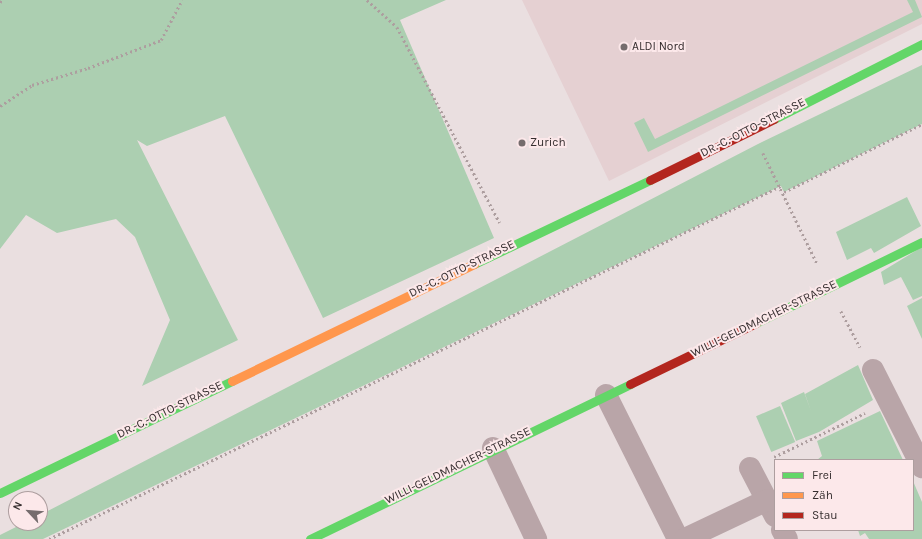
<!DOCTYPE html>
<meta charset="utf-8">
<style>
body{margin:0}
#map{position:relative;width:922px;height:539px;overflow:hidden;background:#eadfe0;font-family:Karla,sans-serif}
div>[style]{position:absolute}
.built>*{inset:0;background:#e5d0d2}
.green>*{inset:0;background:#accfb1;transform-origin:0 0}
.path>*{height:2.5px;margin-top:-1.25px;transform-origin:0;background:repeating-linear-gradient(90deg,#ad9e9f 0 2px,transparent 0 5px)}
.street>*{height:22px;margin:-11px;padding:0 11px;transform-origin:11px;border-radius:11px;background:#b9a5a8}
.fast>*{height:9px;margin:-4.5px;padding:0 4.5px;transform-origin:4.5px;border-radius:4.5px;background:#63d668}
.slow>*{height:9px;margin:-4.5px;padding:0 4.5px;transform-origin:4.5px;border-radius:4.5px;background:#ff974d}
.jam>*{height:9px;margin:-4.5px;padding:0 4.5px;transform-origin:4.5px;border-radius:4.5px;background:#b3261e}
.dots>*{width:11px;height:11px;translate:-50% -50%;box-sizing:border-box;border:2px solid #fce8ea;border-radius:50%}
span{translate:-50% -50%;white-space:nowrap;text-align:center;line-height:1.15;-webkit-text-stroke:4px #fce8ea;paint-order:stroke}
.poi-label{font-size:12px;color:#362e2f}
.left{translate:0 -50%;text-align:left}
.street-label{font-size:12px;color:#362e2f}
.legend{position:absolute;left:774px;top:459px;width:140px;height:72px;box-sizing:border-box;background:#fce8ea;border:1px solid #ad9e9f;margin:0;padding:5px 7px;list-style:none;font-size:12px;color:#362e2f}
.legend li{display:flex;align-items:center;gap:8px;height:20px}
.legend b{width:20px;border:1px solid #ad9e9f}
.north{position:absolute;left:8px;top:491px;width:40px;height:40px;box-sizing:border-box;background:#fce8ea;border:1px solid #ad9e9f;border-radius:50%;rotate:296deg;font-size:11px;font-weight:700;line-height:16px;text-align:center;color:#362e2f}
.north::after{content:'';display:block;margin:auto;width:14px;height:18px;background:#756c6d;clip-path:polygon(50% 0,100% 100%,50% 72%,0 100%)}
</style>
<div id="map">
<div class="built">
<div style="clip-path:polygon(522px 0,922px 0,922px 24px,609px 181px)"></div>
</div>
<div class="green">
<div style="clip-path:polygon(0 0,446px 0,400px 20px,494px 238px,323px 318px,225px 116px,147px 146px,137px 140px,238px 340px,142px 386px,170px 320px,135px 237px,116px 219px,57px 233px,26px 215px,0 249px)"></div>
<div style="clip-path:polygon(907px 0,915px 0,922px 17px,648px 152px,634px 123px,644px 118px,655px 139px,913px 12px)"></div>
<div style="clip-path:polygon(922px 65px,922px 124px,784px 192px,781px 186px,43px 539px,0 539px,0 535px,24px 523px,40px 523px,40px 515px,758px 144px)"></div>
<div style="clip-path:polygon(907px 197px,921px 226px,874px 253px,871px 248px,847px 260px,836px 232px)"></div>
<div style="clip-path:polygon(922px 247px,922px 296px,913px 300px,901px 277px,884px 285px,881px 272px)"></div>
<div style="clip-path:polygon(922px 298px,922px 339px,907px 306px)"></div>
<div style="clip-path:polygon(858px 365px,873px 400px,819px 432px,796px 441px,781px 403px,804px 392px,811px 411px,805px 394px)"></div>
<div style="left:780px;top:406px;width:39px;height:26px;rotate:67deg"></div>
<div style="clip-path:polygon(880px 411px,903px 460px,817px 460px,822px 456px,817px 441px)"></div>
<div style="clip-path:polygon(913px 481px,922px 502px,922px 539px,869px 539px,865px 533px,860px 536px,858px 530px,913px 530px)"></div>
</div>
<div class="path">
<div style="left:367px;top:0;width:40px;rotate:42deg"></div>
<div style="left:397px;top:27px;width:221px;rotate:62.3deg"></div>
<div style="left:0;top:2px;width:4px;rotate:-27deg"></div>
<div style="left:0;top:106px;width:38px;rotate:-33deg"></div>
<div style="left:32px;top:85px;width:59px;rotate:-16.9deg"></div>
<div style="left:88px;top:68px;width:78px;rotate:-21deg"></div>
<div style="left:161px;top:40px;width:45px;rotate:-62.3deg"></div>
<div style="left:763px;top:153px;width:123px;rotate:63.9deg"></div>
<div style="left:784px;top:192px;width:154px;rotate:-26.2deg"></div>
<div style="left:841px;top:311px;width:41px;rotate:62.2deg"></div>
<div style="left:774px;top:457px;width:101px;rotate:-25.8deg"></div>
<div style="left:49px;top:539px;width:813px;rotate:-25.75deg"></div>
</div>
<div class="street">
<div style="left:873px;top:370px;width:109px;rotate:63.2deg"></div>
<div style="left:606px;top:395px;width:161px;rotate:63.4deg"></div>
<div style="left:493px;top:448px;width:101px;rotate:64.7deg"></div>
<div style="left:750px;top:468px;width:54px;rotate:62.5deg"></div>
<div style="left:782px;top:530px;width:10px;rotate:61deg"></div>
<div style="left:685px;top:539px;width:91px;rotate:-25.4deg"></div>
</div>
<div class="fast">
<div style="left:774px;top:119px;width:166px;rotate:-26.9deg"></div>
<div style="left:474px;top:264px;width:195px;rotate:-25.5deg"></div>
<div style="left:756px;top:323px;width:185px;rotate:-26deg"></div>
<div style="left:0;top:493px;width:258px;rotate:-25.8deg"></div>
<div style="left:310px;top:539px;width:356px;rotate:-25.8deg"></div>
</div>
<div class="slow">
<div style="left:232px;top:381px;width:269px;rotate:-25.8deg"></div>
</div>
<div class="jam">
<div style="left:650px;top:180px;width:138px;rotate:-26.2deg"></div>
<div style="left:630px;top:384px;width:140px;rotate:-25.8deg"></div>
</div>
<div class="dots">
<div style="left:624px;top:47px;background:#756c6d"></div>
<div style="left:522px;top:143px;background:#756c6d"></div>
</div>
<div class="poi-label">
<span class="left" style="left:632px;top:47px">ALDI Nord</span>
<span class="left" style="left:530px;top:143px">Zurich</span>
</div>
<div class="street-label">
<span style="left:753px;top:128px;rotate:-27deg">DR.-C.-OTTO-STRASSE</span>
<span style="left:462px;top:269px;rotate:-26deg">DR.-C.-OTTO-STRASSE</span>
<span style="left:764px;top:319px;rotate:-26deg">WILLI-GELDMACHER-STRASSE</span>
<span style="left:170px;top:410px;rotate:-26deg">DR.-C.-OTTO-STRASSE</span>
<span style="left:458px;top:466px;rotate:-26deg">WILLI-GELDMACHER-STRASSE</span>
</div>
<ul class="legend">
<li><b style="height:5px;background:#63d668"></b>Frei</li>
<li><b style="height:5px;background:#ff974d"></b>Zäh</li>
<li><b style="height:5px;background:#b3261e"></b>Stau</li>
</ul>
<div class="north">N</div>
</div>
